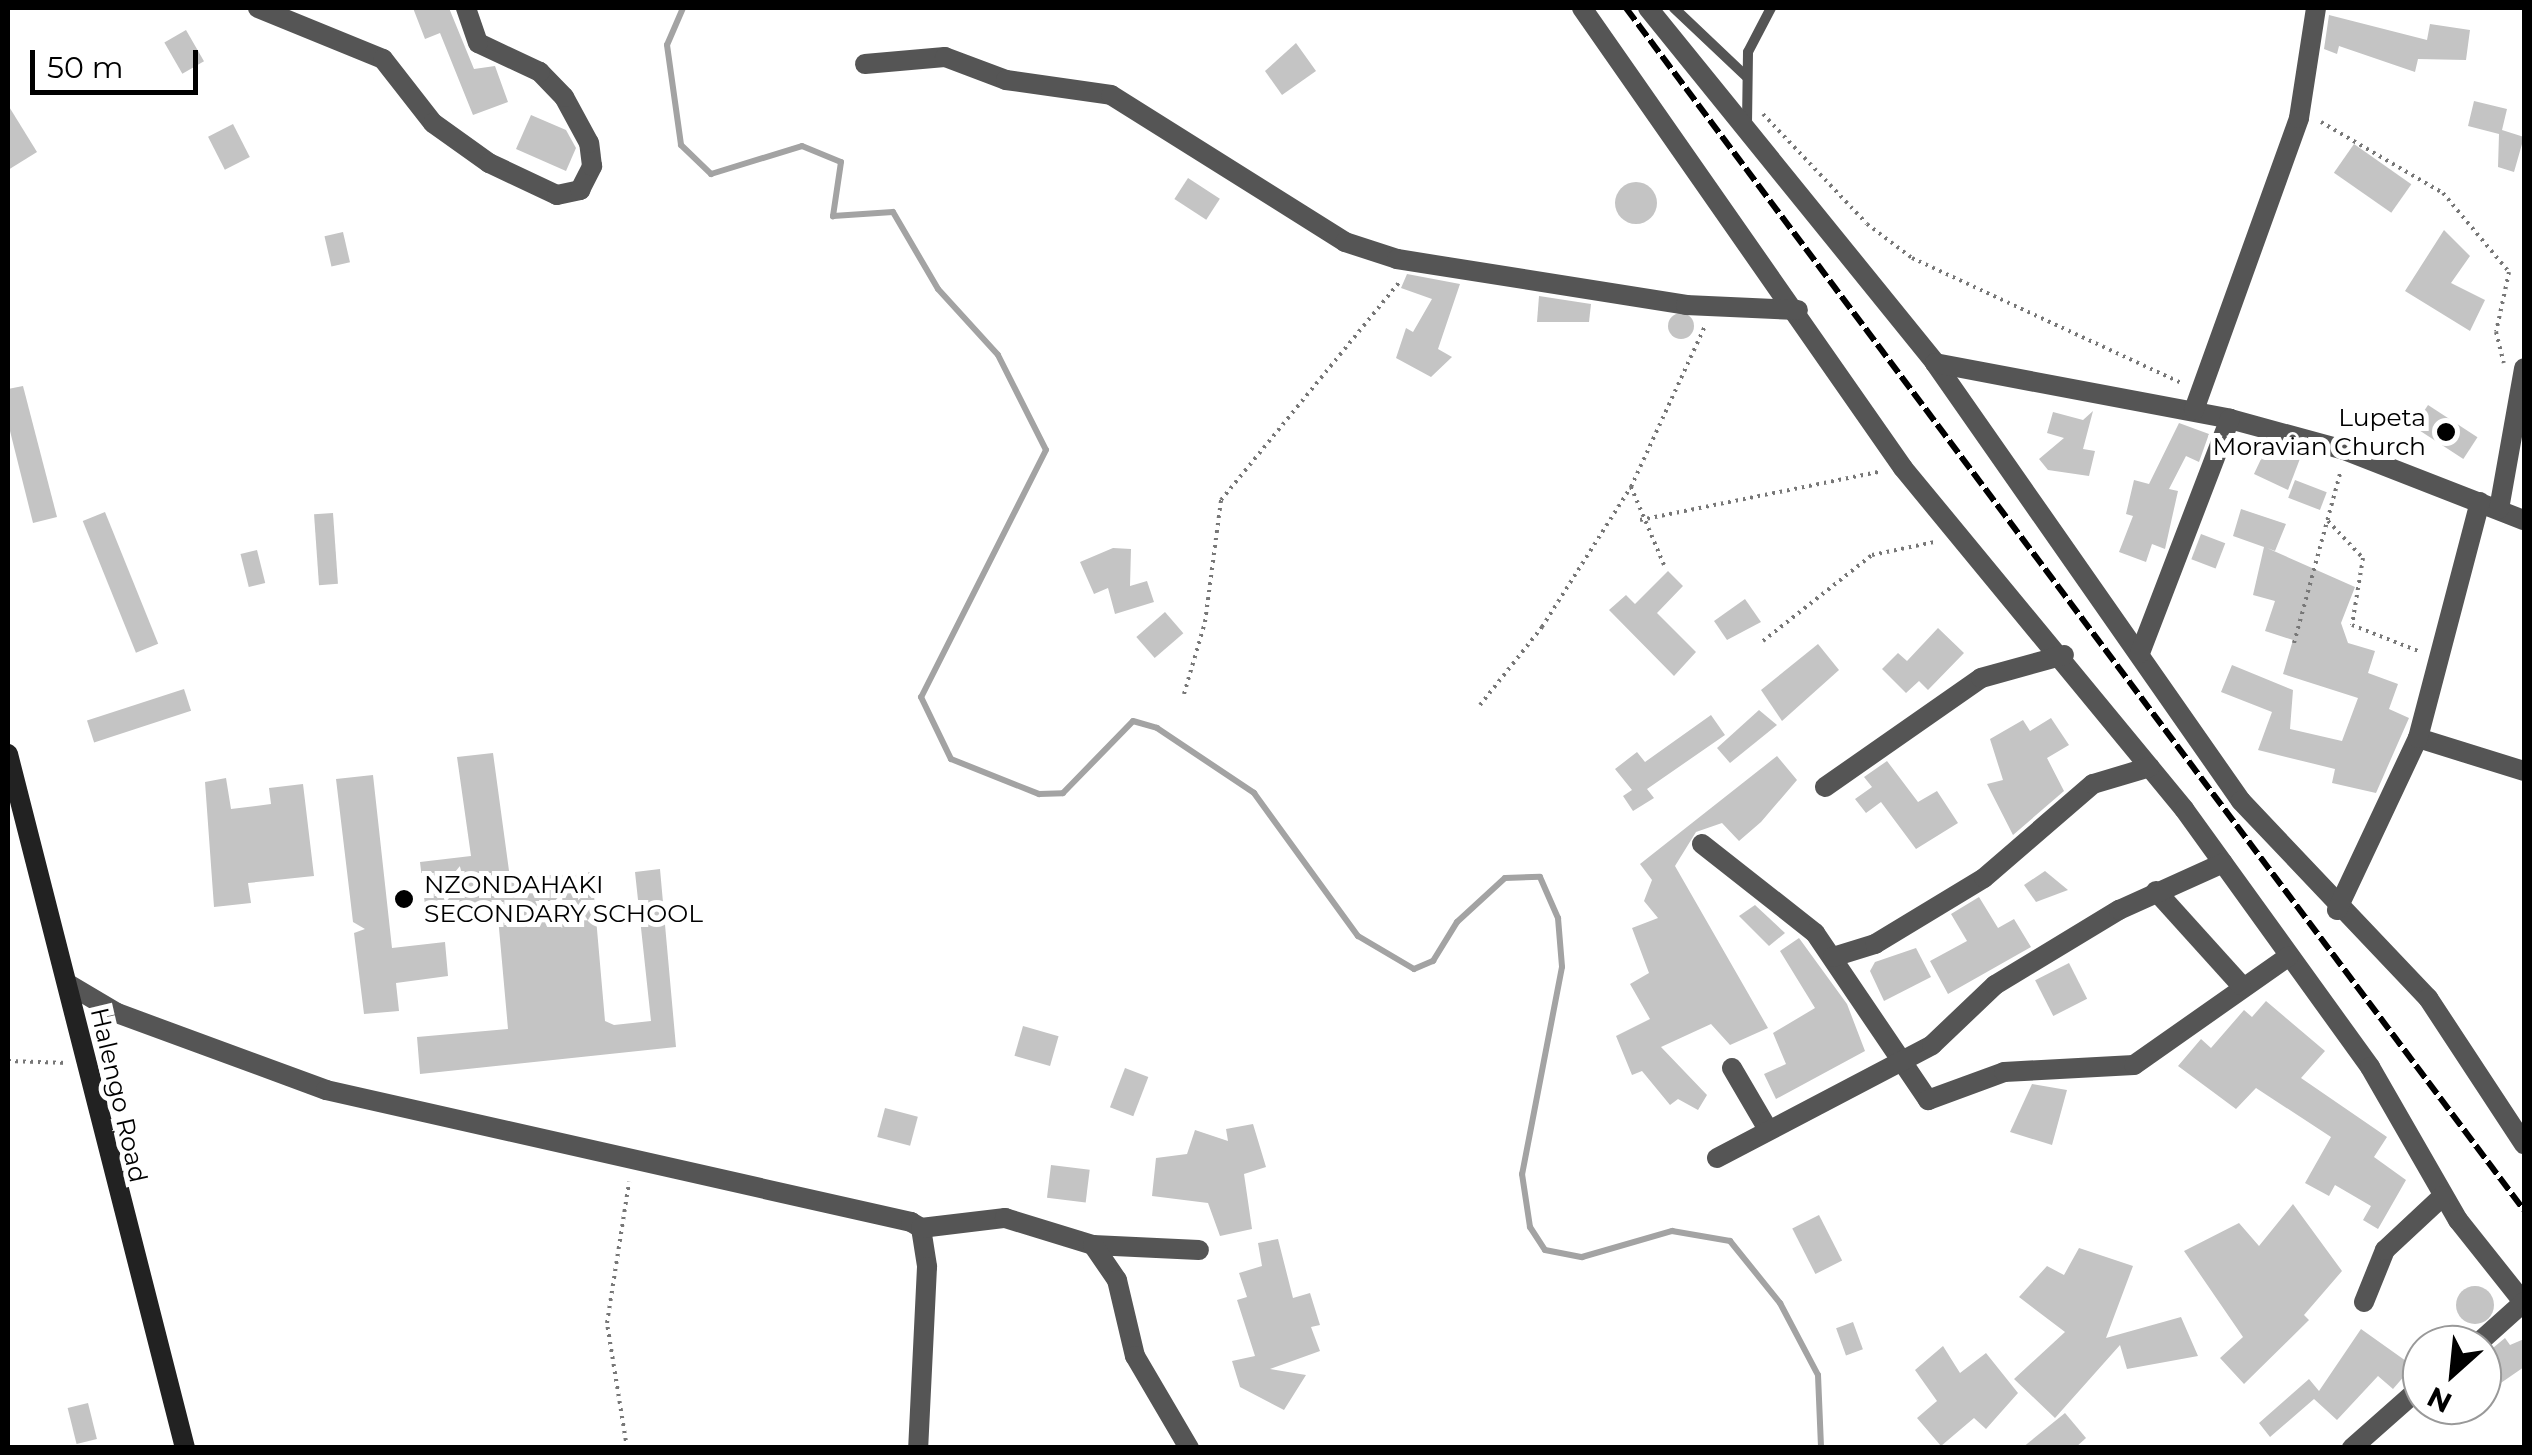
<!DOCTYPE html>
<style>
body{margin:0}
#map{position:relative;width:2532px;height:1455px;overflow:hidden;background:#fff;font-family:Montserrat,sans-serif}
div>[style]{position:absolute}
.stream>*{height:6px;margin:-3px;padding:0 3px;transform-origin:3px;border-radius:3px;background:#a3a3a3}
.building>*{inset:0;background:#c4c4c4;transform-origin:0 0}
.round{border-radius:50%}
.path>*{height:4px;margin-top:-2px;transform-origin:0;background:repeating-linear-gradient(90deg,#777 0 2.5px,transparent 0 7.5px)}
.lane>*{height:10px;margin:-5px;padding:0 5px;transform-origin:5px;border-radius:5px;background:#555}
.street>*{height:20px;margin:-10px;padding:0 10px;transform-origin:10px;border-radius:10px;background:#555}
.secondary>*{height:20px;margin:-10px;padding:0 10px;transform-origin:10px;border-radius:10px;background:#222}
.rail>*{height:6px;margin-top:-3px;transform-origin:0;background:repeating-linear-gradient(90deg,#000 0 15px,transparent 0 20px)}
.dots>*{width:28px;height:28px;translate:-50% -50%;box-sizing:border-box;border:5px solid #fff;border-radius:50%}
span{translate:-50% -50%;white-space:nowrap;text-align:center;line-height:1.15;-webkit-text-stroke:10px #fff;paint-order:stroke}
.poi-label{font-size:25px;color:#000}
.right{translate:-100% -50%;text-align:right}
.left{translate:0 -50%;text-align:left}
.street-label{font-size:25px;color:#000}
.frame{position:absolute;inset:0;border:10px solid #000;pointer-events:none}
.north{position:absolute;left:2402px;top:1325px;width:100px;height:100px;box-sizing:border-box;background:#fff;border:2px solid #999;border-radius:50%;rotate:207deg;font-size:28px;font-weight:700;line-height:40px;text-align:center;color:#000}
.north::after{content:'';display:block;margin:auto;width:35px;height:45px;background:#000;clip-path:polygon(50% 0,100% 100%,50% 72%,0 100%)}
.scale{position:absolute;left:30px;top:50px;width:168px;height:45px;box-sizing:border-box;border:5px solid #000;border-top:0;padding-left:12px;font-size:30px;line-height:35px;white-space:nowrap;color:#000;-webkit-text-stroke:8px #fff;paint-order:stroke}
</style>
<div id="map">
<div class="stream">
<div style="left:683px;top:8px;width:40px;rotate:113.4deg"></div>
<div style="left:667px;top:45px;width:101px;rotate:82deg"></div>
<div style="left:681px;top:145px;width:42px;rotate:44deg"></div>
<div style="left:711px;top:174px;width:95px;rotate:-17.1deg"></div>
<div style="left:802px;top:146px;width:42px;rotate:22.3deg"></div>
<div style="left:841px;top:162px;width:55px;rotate:98.4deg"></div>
<div style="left:833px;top:216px;width:60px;rotate:-3.8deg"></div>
<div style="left:893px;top:212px;width:89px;rotate:59.7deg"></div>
<div style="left:938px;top:289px;width:89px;rotate:47.7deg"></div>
<div style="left:998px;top:355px;width:106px;rotate:63.2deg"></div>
<div style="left:1046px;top:450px;width:277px;rotate:116.8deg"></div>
<div style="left:921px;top:697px;width:69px;rotate:64.2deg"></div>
<div style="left:951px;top:759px;width:95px;rotate:21.7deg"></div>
<div style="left:1039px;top:794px;width:24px;rotate:-2deg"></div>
<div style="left:1063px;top:793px;width:100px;rotate:-45.8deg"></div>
<div style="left:1133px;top:721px;width:25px;rotate:16deg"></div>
<div style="left:1157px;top:728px;width:117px;rotate:33.8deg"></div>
<div style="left:1254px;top:793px;width:177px;rotate:54deg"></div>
<div style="left:1358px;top:936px;width:65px;rotate:30.5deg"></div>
<div style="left:1414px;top:969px;width:21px;rotate:-23deg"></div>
<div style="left:1433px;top:961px;width:46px;rotate:-58.4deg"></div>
<div style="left:1457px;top:922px;width:65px;rotate:-42.5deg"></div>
<div style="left:1505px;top:878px;width:35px;rotate:-2deg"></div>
<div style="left:1540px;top:877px;width:45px;rotate:66.3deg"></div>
<div style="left:1558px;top:918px;width:49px;rotate:85.3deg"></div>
<div style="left:1562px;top:967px;width:211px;rotate:100.9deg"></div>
<div style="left:1522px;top:1174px;width:54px;rotate:81.4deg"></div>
<div style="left:1530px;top:1227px;width:27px;rotate:57deg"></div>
<div style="left:1545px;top:1250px;width:38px;rotate:11deg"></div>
<div style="left:1582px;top:1257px;width:94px;rotate:-16.1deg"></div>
<div style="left:1672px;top:1231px;width:59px;rotate:9.8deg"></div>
<div style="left:1730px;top:1241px;width:80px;rotate:51.1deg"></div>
<div style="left:1780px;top:1303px;width:81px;rotate:62.2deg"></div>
<div style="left:1818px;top:1375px;width:73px;rotate:87.6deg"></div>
</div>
<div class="building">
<div style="clip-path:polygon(413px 8px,449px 8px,474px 69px,495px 66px,508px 102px,473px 115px,440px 33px,425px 39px)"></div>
<div style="clip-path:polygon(2329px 15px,2427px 40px,2430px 24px,2470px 30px,2466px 60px,2418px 59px,2415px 72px,2339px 46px,2337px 54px,2324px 49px)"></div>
<div style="left:186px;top:30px;width:36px;height:25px;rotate:60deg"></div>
<div style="clip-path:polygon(1296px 43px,1316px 71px,1282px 95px,1265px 71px)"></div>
<div style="clip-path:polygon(2474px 101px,2507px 109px,2502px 130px,2524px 137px,2514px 172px,2498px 167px,2499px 134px,2468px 126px)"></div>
<div style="clip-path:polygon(8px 105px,37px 152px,8px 170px)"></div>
<div style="clip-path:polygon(531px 115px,566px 130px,576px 148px,566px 171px,516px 149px)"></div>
<div style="left:233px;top:124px;width:37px;height:28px;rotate:63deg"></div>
<div style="left:2354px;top:144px;width:70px;height:35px;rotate:35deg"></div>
<div style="left:1188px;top:178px;width:38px;height:25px;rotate:33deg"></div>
<div class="round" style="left:1615px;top:182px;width:42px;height:42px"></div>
<div style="clip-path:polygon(2444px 230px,2470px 256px,2451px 283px,2485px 300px,2470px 331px,2405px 291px)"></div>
<div style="left:343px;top:232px;width:31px;height:19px;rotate:77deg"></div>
<div style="clip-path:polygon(1407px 274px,1460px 284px,1438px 349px,1452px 357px,1431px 377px,1396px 358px,1406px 328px,1413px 332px,1432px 299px,1401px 288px)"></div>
<div style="clip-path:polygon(1539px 296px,1591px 304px,1589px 322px,1537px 322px)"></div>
<div class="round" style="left:1668px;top:313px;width:26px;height:26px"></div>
<div style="clip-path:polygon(23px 386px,57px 517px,33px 523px,8px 423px,8px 389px)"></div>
<div style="left:2428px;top:405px;width:59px;height:26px;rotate:33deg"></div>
<div style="clip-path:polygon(2093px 411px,2083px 449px,2095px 451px,2089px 476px,2048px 470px,2039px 459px,2064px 438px,2047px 433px,2053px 412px,2083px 420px)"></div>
<div style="clip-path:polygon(2179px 423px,2209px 434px,2199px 462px,2186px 456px,2169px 489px,2178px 491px,2165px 549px,2152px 544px,2146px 562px,2119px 552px,2133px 516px,2126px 514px,2134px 480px,2149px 484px)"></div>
<div style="clip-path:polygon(2268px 444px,2301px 456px,2288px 490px,2254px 474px)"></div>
<div style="left:2295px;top:480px;width:34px;height:19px;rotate:21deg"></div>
<div style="clip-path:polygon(2241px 509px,2286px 524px,2275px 551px,2267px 548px,2355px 587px,2341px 623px,2348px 643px,2375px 651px,2368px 673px,2398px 684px,2389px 709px,2409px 718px,2376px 793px,2332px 783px,2335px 769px,2258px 750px,2272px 712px,2221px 692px,2232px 665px,2293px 690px,2290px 729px,2342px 741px,2358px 698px,2283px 674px,2293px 640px,2265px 631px,2275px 601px,2253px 595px,2264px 547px,2233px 536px)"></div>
<div style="left:105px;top:512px;width:142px;height:24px;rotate:68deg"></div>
<div style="left:333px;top:513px;width:71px;height:19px;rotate:86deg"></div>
<div style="left:2201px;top:534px;width:26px;height:27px;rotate:21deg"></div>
<div style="clip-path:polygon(1113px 548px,1131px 549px,1130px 586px,1147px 581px,1154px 602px,1115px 614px,1108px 588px,1094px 594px,1080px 562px)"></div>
<div style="left:257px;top:550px;width:34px;height:17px;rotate:76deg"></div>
<div style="clip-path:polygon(1668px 571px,1683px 586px,1657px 613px,1696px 652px,1674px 676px,1609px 610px,1626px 595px,1635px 604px)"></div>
<div style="clip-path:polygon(1745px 599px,1761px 622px,1727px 640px,1714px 621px)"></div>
<div style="left:1165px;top:612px;width:28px;height:38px;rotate:49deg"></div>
<div style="clip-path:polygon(1938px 628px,1964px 653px,1928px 690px,1919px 681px,1906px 693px,1882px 669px,1898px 653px,1907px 661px)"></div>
<div style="clip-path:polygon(1818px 644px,1839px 670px,1782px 721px,1761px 690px)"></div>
<div style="left:184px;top:689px;width:23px;height:102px;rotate:72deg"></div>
<div style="clip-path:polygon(1759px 710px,1777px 725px,1730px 763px,1717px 748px)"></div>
<div style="clip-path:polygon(1711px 715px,1725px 735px,1647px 789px,1654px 798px,1633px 811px,1623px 796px,1632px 790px,1615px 769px,1637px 752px,1645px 762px)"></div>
<div style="clip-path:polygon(2051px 718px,2069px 745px,2047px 758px,2064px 791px,2013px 835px,1987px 784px,2003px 780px,1990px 739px,2023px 720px,2030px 731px)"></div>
<div style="clip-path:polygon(493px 753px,510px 878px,592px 872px,605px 1021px,614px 1025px,651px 1021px,635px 872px,660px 869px,676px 1047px,420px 1074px,417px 1037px,508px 1029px,497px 906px,426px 914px,420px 862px,471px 856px,457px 757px)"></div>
<div style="clip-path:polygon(1777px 756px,1797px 780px,1761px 822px,1739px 841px,1722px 823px,1696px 832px,1675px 866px,1768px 1028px,1730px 1045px,1711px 1024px,1661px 1047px,1707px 1095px,1698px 1110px,1678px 1099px,1670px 1105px,1642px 1071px,1632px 1075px,1616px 1036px,1650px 1019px,1630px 984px,1649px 973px,1632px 928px,1658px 918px,1644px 901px,1652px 880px,1640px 864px)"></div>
<div style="clip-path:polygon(1887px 761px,1918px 802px,1937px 791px,1958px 823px,1916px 849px,1881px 802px,1866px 813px,1855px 799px,1872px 787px,1864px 777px)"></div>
<div style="clip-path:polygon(373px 775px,392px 948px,445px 942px,448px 976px,396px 983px,399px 1011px,364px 1014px,354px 933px,365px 929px,353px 922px,336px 779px)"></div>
<div style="clip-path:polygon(226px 778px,231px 809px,271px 804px,269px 788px,303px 784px,314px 876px,248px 883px,251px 903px,214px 907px,205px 782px)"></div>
<div style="clip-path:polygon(2045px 871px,2068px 890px,2036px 902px,2024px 885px)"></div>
<div style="clip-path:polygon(1979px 897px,1998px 928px,2014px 919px,2031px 947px,1948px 994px,1930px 961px,1967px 941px,1951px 914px)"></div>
<div style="clip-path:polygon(1755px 905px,1785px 933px,1769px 946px,1739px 916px)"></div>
<div style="clip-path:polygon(1799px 938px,1847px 1004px,1865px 1051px,1776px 1099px,1764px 1074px,1786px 1064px,1773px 1033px,1815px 1008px,1780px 951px)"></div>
<div style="clip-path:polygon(1916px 948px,1931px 977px,1884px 1001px,1870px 971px,1875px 962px)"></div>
<div style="left:2069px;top:963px;width:40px;height:38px;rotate:63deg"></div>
<div style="clip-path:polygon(2266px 1001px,2325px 1051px,2301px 1078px,2387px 1137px,2374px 1157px,2406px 1180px,2378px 1229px,2363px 1220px,2371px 1206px,2335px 1185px,2329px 1196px,2305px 1183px,2331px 1137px,2256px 1088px,2236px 1109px,2178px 1066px,2201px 1039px,2211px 1048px,2244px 1010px,2252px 1017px)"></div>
<div style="left:1023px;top:1026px;width:37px;height:31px;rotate:16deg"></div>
<div style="left:1125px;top:1068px;width:25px;height:42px;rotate:21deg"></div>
<div style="clip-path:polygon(2032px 1084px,2067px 1090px,2052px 1145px,2010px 1132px)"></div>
<div style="left:885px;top:1108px;width:34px;height:30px;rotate:15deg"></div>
<div style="clip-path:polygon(1253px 1124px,1266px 1167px,1244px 1174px,1252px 1229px,1220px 1236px,1208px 1203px,1152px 1196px,1156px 1158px,1187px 1154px,1195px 1130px,1228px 1141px,1226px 1129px)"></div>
<div style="left:1051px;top:1165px;width:39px;height:33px;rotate:7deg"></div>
<div style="clip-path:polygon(2293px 1204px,2342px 1271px,2304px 1315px,2309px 1320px,2244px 1384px,2220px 1358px,2243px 1337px,2184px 1251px,2239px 1223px,2259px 1246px)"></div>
<div style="left:1819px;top:1215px;width:51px;height:30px;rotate:63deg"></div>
<div style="clip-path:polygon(1278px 1239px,1293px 1298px,1310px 1293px,1320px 1325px,1311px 1327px,1320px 1351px,1270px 1369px,1306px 1375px,1284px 1410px,1240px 1387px,1232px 1361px,1255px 1356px,1237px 1300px,1247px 1297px,1239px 1273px,1262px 1266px,1258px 1243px)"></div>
<div style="clip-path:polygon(2079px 1248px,2133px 1266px,2106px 1338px,2181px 1317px,2198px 1356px,2127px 1369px,2120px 1345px,2055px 1418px,2014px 1379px,2065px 1332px,2019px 1297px,2047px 1266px,2064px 1275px)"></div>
<div class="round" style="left:2456px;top:1286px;width:38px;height:38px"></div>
<div style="left:1853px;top:1322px;width:29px;height:18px;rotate:70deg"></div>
<div style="clip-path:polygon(2361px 1329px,2413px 1366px,2393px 1389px,2378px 1376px,2337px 1420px,2314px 1399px,2270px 1437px,2259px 1423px,2309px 1379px,2319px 1391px)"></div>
<div style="clip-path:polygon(2505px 1338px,2510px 1345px,2524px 1339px,2524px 1367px,2495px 1387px,2482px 1357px)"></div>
<div style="clip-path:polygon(1943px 1346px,1960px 1373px,1986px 1353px,2018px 1393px,1986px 1429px,1974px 1418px,1941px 1446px,1917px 1418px,1937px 1401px,1915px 1370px)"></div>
<div style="left:88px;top:1403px;width:37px;height:21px;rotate:76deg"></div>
<div style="clip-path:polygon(2065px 1413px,2086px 1438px,2075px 1448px,2022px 1448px)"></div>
</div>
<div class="path">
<div style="left:1763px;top:114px;width:151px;rotate:46.6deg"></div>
<div style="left:1867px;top:224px;width:56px;rotate:37.1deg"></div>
<div style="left:1912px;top:258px;width:297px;rotate:24.9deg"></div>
<div style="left:2321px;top:122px;width:141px;rotate:30.2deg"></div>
<div style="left:2443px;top:193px;width:103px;rotate:50.1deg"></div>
<div style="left:2509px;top:272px;width:61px;rotate:102.2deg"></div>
<div style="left:2496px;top:332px;width:32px;rotate:76deg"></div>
<div style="left:1640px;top:520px;width:244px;rotate:-11.4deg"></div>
<div style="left:2328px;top:521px;width:51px;rotate:46.6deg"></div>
<div style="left:2363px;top:558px;width:68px;rotate:99.3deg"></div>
<div style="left:2352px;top:625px;width:74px;rotate:21.4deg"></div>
<div style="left:1664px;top:565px;width:85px;rotate:-112.9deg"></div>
<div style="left:1631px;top:487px;width:177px;rotate:-65.3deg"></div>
<div style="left:1763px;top:641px;width:139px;rotate:-38.3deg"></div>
<div style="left:1872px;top:555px;width:63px;rotate:-11.8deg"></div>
<div style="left:2294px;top:643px;width:179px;rotate:-74.8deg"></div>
<div style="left:1184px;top:694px;width:75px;rotate:-73.7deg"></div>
<div style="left:1205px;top:622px;width:123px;rotate:-82.5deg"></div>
<div style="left:1221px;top:500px;width:284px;rotate:-50.7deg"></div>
<div style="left:1480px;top:705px;width:100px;rotate:-51.5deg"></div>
<div style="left:1542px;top:627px;width:166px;rotate:-57.6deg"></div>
<div style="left:8px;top:1061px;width:60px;rotate:1.9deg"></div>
<div style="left:627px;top:1448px;width:127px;rotate:-99.1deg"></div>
<div style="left:607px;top:1323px;width:143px;rotate:-81.1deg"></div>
</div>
<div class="lane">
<div style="left:1674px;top:8px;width:99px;rotate:43.4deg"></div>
<div style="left:1747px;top:124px;width:72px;rotate:-89.2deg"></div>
<div style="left:1748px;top:52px;width:50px;rotate:-62.4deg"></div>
</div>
<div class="street">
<div style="left:258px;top:8px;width:135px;rotate:22.2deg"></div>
<div style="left:383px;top:59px;width:81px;rotate:52deg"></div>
<div style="left:433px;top:123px;width:69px;rotate:35.5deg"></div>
<div style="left:489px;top:163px;width:75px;rotate:25.2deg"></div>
<div style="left:557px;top:195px;width:24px;rotate:-12deg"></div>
<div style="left:580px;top:190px;width:27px;rotate:-63deg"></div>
<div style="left:592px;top:166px;width:23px;rotate:-97deg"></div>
<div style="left:589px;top:143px;width:52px;rotate:-118.5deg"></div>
<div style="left:564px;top:97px;width:35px;rotate:-134deg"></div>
<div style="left:540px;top:72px;width:68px;rotate:-154.9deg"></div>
<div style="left:478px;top:43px;width:37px;rotate:-109deg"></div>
<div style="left:1582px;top:8px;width:561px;rotate:55.09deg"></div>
<div style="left:1903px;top:468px;width:442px;rotate:50.5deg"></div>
<div style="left:2184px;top:809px;width:318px;rotate:54.2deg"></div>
<div style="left:2370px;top:1067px;width:177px;rotate:60.1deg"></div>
<div style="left:2458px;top:1220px;width:106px;rotate:51.5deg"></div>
<div style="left:1648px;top:8px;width:457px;rotate:51deg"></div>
<div style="left:1935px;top:363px;width:534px;rotate:55.06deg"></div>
<div style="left:2241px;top:801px;width:272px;rotate:46.5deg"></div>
<div style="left:2428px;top:998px;width:175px;rotate:56.7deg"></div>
<div style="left:865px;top:64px;width:80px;rotate:-5deg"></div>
<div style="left:945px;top:57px;width:65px;rotate:20.7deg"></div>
<div style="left:1006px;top:80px;width:106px;rotate:8.1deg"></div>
<div style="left:1111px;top:95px;width:276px;rotate:32.1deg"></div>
<div style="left:1345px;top:242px;width:55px;rotate:18.1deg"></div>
<div style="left:1397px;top:259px;width:293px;rotate:9deg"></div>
<div style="left:1686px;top:305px;width:112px;rotate:2.6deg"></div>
<div style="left:1935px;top:363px;width:300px;rotate:10.7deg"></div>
<div style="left:2230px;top:419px;width:118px;rotate:15.2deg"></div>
<div style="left:2344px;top:450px;width:193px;rotate:21.3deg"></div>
<div style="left:2194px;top:410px;width:310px;rotate:-70.2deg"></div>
<div style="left:2299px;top:118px;width:111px;rotate:-81.2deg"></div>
<div style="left:2499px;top:509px;width:143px;rotate:-79.9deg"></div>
<div style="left:2140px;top:653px;width:251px;rotate:-69deg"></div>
<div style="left:2418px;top:738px;width:111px;rotate:17.3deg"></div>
<div style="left:1825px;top:787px;width:190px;rotate:-34.9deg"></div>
<div style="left:1981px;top:678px;width:86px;rotate:-15.5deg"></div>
<div style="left:1702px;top:844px;width:144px;rotate:38.2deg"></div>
<div style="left:1815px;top:933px;width:202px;rotate:55.9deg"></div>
<div style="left:1928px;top:1100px;width:81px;rotate:-20.2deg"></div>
<div style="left:2004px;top:1072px;width:130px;rotate:-3.1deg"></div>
<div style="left:2134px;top:1065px;width:189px;rotate:-35.1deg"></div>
<div style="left:2156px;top:891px;width:127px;rotate:47.9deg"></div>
<div style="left:2337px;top:910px;width:190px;rotate:-64.8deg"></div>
<div style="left:2418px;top:738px;width:244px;rotate:-75.3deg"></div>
<div style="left:1833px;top:957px;width:44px;rotate:-17.2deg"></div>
<div style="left:1875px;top:944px;width:127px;rotate:-31.2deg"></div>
<div style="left:1984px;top:878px;width:144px;rotate:-40.8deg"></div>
<div style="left:2093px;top:784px;width:59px;rotate:-16.6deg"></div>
<div style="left:70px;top:985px;width:55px;rotate:30.8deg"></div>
<div style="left:117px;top:1013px;width:223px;rotate:20.2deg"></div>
<div style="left:326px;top:1090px;width:600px;rotate:12.72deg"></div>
<div style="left:911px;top:1222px;width:12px;rotate:31deg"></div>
<div style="left:921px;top:1228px;width:39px;rotate:81deg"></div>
<div style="left:927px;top:1267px;width:181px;rotate:92.8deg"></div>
<div style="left:1732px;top:1068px;width:69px;rotate:59.7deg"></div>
<div style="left:1717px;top:1158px;width:243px;rotate:-27.7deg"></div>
<div style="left:1932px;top:1045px;width:87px;rotate:-43.6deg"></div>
<div style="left:1995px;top:985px;width:145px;rotate:-31.2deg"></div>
<div style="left:2119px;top:910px;width:114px;rotate:-24.3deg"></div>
<div style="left:921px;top:1228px;width:85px;rotate:-6.8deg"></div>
<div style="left:1005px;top:1218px;width:92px;rotate:17.1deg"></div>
<div style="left:1093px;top:1245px;width:106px;rotate:2.7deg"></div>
<div style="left:1093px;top:1245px;width:42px;rotate:55.6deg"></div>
<div style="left:1117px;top:1280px;width:78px;rotate:76.7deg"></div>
<div style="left:1135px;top:1356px;width:107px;rotate:59.6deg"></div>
<div style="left:2364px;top:1302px;width:56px;rotate:-68deg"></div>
<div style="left:2385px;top:1250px;width:79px;rotate:-43deg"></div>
<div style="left:2476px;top:1345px;width:64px;rotate:-41.9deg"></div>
<div style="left:2352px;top:1448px;width:94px;rotate:-41.5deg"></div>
</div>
<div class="secondary">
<div style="left:8px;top:754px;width:716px;rotate:75.69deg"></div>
</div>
<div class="rail">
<div style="left:1626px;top:8px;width:1500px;rotate:53.24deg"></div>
</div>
<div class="dots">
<div style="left:2446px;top:432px;background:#000"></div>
<div style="left:404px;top:899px;background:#000"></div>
</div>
<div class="poi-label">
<span class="right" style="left:2426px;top:432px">Lupeta<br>Moravian Church</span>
<span class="left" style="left:424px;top:899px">NZONDAHAKI<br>SECONDARY SCHOOL</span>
</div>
<div class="street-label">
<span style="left:119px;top:1095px;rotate:77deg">Halengo Road</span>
</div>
<div class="frame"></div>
<div class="north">N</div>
<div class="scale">50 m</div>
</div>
